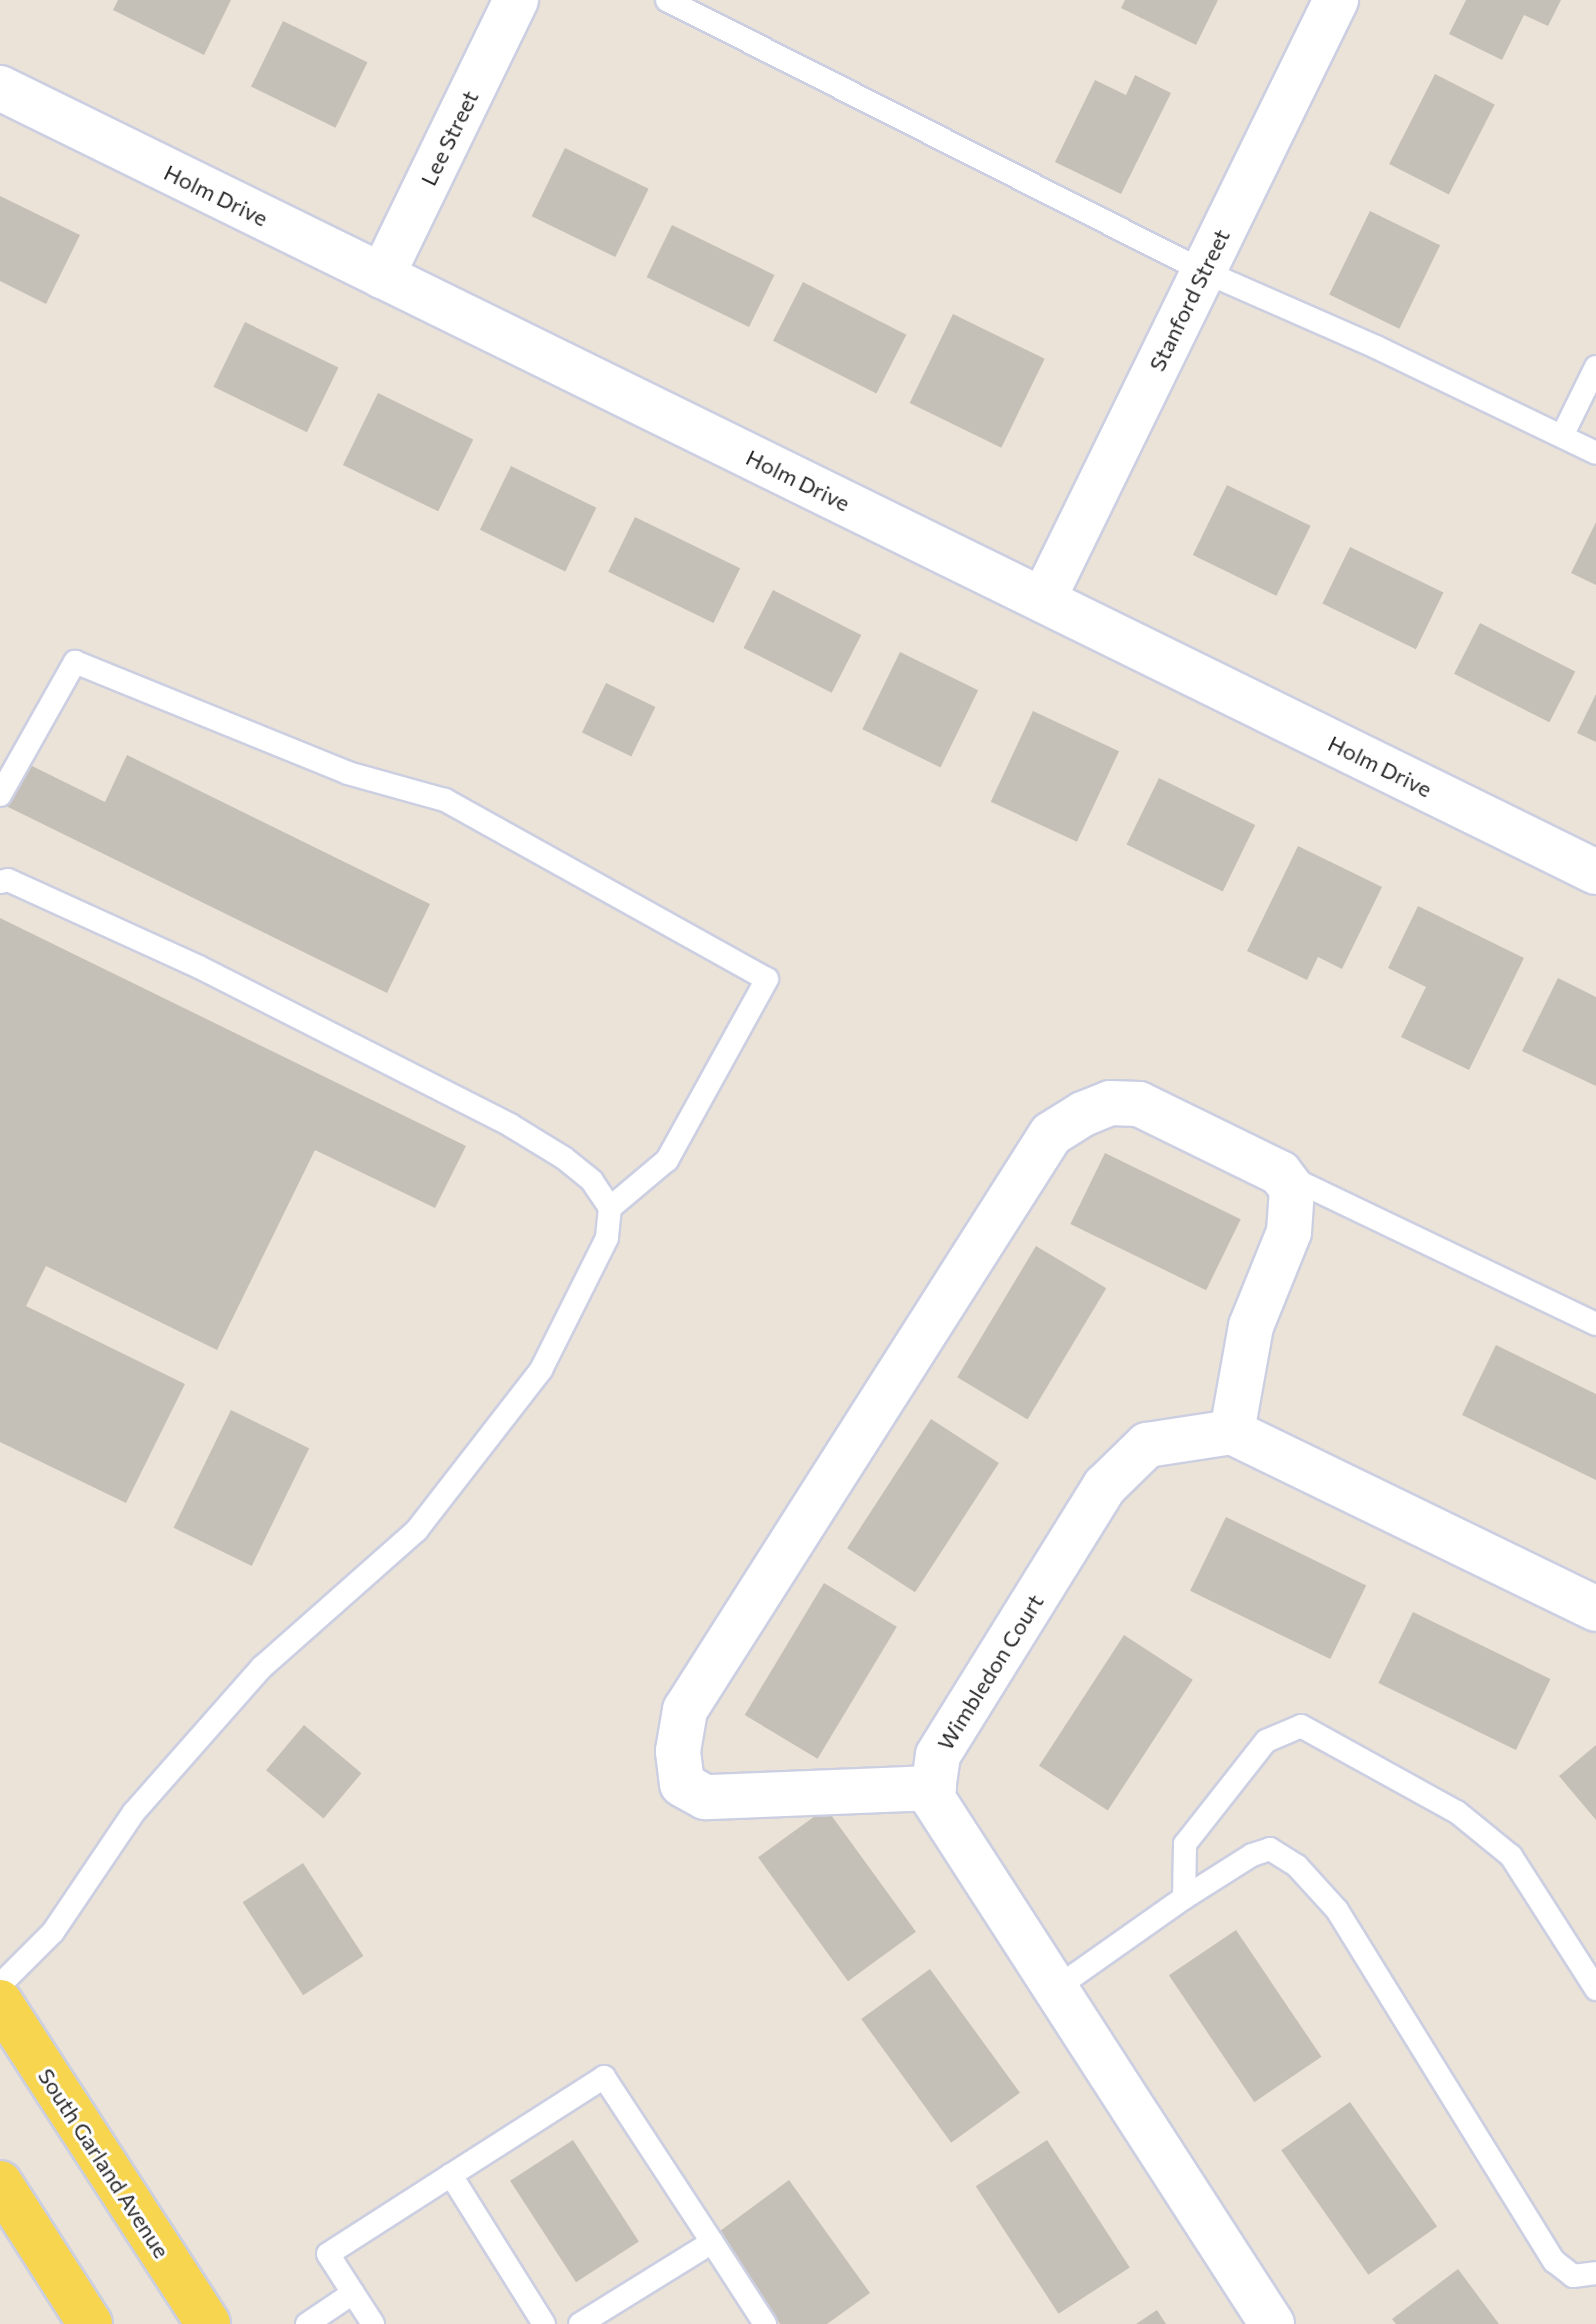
<!DOCTYPE html>
<style>
body{margin:0}
#map{position:relative;width:1596px;height:2324px;overflow:hidden;background:#ebe3d7;font-family:Commissioner,sans-serif}
div>[style]{position:absolute}
.building>*{inset:0;background:#c5c0b7;transform-origin:0 0}
.roads{filter:drop-shadow(2px 0 #cccfe1) drop-shadow(-2px 0 #cccfe1) drop-shadow(0 2px #cccfe1) drop-shadow(0 -2px #cccfe1)}
.service>*{height:22px;margin:-11px;padding:0 11px;transform-origin:11px;border-radius:11px;background:#fff}
.minor>*{height:44px;margin:-22px;padding:0 22px;transform-origin:22px;border-radius:22px;background:#fff}
.primary>*{height:44px;margin:-22px;padding:0 22px;transform-origin:22px;border-radius:22px;background:#f7d54f}
span{translate:-50% -50%;white-space:nowrap;text-align:center;line-height:1.15;-webkit-text-stroke:6px #fff;paint-order:stroke}
.street-label{font-size:22px;color:#272727}
</style>
<div id="map">
<div class="building">
<div style="clip-path:polygon(118px 0,231px 0,204px 55px,113px 10px)"></div>
<div style="clip-path:polygon(1125px 0,1218px 0,1196px 45px,1121px 8px)"></div>
<div style="clip-path:polygon(1466px 0,1561px 0,1548px 26px,1524px 15px,1502px 60px,1449px 34px)"></div>
<div style="left:283px;top:21px;width:94px;height:73px;rotate:26deg"></div>
<div style="left:1435px;top:74px;width:67px;height:101px;rotate:27deg"></div>
<div style="clip-path:polygon(1135px 75px,1171px 93px,1121px 194px,1055px 162px,1095px 80px,1126px 95px)"></div>
<div style="left:565px;top:148px;width:93px;height:76px;rotate:26deg"></div>
<div style="clip-path:polygon(0 196px,80px 235px,46px 304px,0 281px)"></div>
<div style="left:1370px;top:211px;width:78px;height:93px;rotate:26deg"></div>
<div style="left:672px;top:225px;width:114px;height:58px;rotate:26deg"></div>
<div style="left:803px;top:282px;width:116px;height:66px;rotate:27deg"></div>
<div style="left:953px;top:314px;width:102px;height:99px;rotate:26deg"></div>
<div style="left:245px;top:322px;width:104px;height:72px;rotate:26deg"></div>
<div style="left:378px;top:393px;width:106px;height:80px;rotate:26deg"></div>
<div style="left:511px;top:466px;width:95px;height:71px;rotate:26deg"></div>
<div style="left:1227px;top:485px;width:93px;height:78px;rotate:26deg"></div>
<div style="left:635px;top:517px;width:117px;height:61px;rotate:26deg"></div>
<div style="clip-path:polygon(1596px 522px,1596px 585px,1571px 573px)"></div>
<div style="left:1350px;top:547px;width:104px;height:63px;rotate:26deg"></div>
<div style="left:773px;top:590px;width:99px;height:65px;rotate:27deg"></div>
<div style="left:1480px;top:623px;width:107px;height:57px;rotate:27deg"></div>
<div style="left:900px;top:652px;width:87px;height:86px;rotate:26deg"></div>
<div style="left:606px;top:683px;width:55px;height:55px;rotate:26deg"></div>
<div style="clip-path:polygon(1596px 694px,1596px 742px,1577px 733px)"></div>
<div style="left:1033px;top:711px;width:95px;height:100px;rotate:25deg"></div>
<div style="clip-path:polygon(127px 755px,430px 904px,387px 993px,6px 806px,26px 763px,105px 802px)"></div>
<div style="left:1159px;top:778px;width:107px;height:74px;rotate:26deg"></div>
<div style="clip-path:polygon(1298px 846px,1382px 887px,1342px 969px,1318px 957px,1307px 980px,1247px 951px)"></div>
<div style="clip-path:polygon(1418px 906px,1524px 958px,1469px 1070px,1401px 1037px,1426px 987px,1388px 968px)"></div>
<div style="clip-path:polygon(0 918px,466px 1146px,435px 1208px,315px 1150px,217px 1350px,46px 1266px,26px 1306px,185px 1384px,126px 1503px,0 1442px)"></div>
<div style="clip-path:polygon(1558px 978px,1596px 997px,1596px 1086px,1522px 1051px)"></div>
<div style="left:1105px;top:1153px;width:151px;height:79px;rotate:26deg"></div>
<div style="left:1036px;top:1246px;width:82px;height:153px;rotate:31deg"></div>
<div style="clip-path:polygon(1496px 1345px,1596px 1394px,1596px 1480px,1462px 1415px)"></div>
<div style="left:231px;top:1410px;width:87px;height:131px;rotate:26deg"></div>
<div style="left:931px;top:1419px;width:81px;height:154px;rotate:33deg"></div>
<div style="left:1226px;top:1517px;width:156px;height:82px;rotate:26deg"></div>
<div style="left:824px;top:1583px;width:85px;height:154px;rotate:31deg"></div>
<div style="left:1413px;top:1612px;width:153px;height:79px;rotate:26deg"></div>
<div style="left:1124px;top:1635px;width:82px;height:156px;rotate:33deg"></div>
<div style="left:304px;top:1725px;width:75px;height:59px;rotate:40deg"></div>
<div style="clip-path:polygon(1596px 1745px,1596px 1820px,1559px 1776px)"></div>
<div style="left:826px;top:1808px;width:153px;height:84px;rotate:54deg"></div>
<div style="left:303px;top:1863px;width:111px;height:72px;rotate:57deg"></div>
<div style="left:1236px;top:1930px;width:153px;height:81px;rotate:56deg"></div>
<div style="left:930px;top:1969px;width:153px;height:85px;rotate:54deg"></div>
<div style="left:1350px;top:2102px;width:152px;height:84px;rotate:55deg"></div>
<div style="left:573px;top:2140px;width:121px;height:75px;rotate:57deg"></div>
<div style="left:1047px;top:2140px;width:152px;height:85px;rotate:57deg"></div>
<div style="clip-path:polygon(789px 2180px,870px 2293px,827px 2324px,780px 2324px,716px 2234px)"></div>
<div style="clip-path:polygon(1458px 2269px,1499px 2324px,1396px 2324px,1392px 2319px)"></div>
<div style="clip-path:polygon(1157px 2310px,1166px 2324px,1136px 2324px)"></div>
</div>
<div class="roads">
<div class="service">
<div style="left:667px;top:0;width:601px;rotate:26.82deg"></div>
<div style="left:1203px;top:271px;width:189px;rotate:23.7deg"></div>
<div style="left:1376px;top:347px;width:244px;rotate:25.7deg"></div>
<div style="left:1562px;top:436px;width:77px;rotate:-63.8deg"></div>
<div style="left:0;top:795px;width:153px;rotate:-60.6deg"></div>
<div style="left:75px;top:662px;width:295px;rotate:22.1deg"></div>
<div style="left:348px;top:773px;width:101px;rotate:15.6deg"></div>
<div style="left:445px;top:800px;width:368px;rotate:29.1deg"></div>
<div style="left:767px;top:979px;width:207px;rotate:118.9deg"></div>
<div style="left:667px;top:1160px;width:75px;rotate:139.9deg"></div>
<div style="left:0;top:882px;width:8px;rotate:-14deg"></div>
<div style="left:8px;top:880px;width:210px;rotate:24.5deg"></div>
<div style="left:199px;top:967px;width:349px;rotate:26.9deg"></div>
<div style="left:510px;top:1125px;width:63px;rotate:31.4deg"></div>
<div style="left:564px;top:1158px;width:36px;rotate:39deg"></div>
<div style="left:592px;top:1181px;width:32px;rotate:56deg"></div>
<div style="left:610px;top:1208px;width:30px;rotate:96deg"></div>
<div style="left:607px;top:1238px;width:148px;rotate:116.6deg"></div>
<div style="left:541px;top:1370px;width:202px;rotate:127.8deg"></div>
<div style="left:417px;top:1530px;width:207px;rotate:138.5deg"></div>
<div style="left:262px;top:1667px;width:193px;rotate:131.4deg"></div>
<div style="left:134px;top:1812px;width:145px;rotate:124deg"></div>
<div style="left:53px;top:1932px;width:75px;rotate:135deg"></div>
<div style="left:1289px;top:1177px;width:340px;rotate:25.6deg"></div>
<div style="left:1184px;top:1898px;width:54px;rotate:-88.9deg"></div>
<div style="left:1185px;top:1844px;width:131px;rotate:-51.8deg"></div>
<div style="left:1266px;top:1741px;width:38px;rotate:-23deg"></div>
<div style="left:1301px;top:1726px;width:178px;rotate:28.9deg"></div>
<div style="left:1457px;top:1812px;width:70px;rotate:39.2deg"></div>
<div style="left:1511px;top:1856px;width:158px;rotate:57.4deg"></div>
<div style="left:1055px;top:1989px;width:158px;rotate:-35.2deg"></div>
<div style="left:1184px;top:1898px;width:80px;rotate:-32.3deg"></div>
<div style="left:1252px;top:1855px;width:19px;rotate:-18deg"></div>
<div style="left:1270px;top:1849px;width:32px;rotate:32deg"></div>
<div style="left:1297px;top:1866px;width:59px;rotate:47.7deg"></div>
<div style="left:1337px;top:1910px;width:413px;rotate:58.3deg"></div>
<div style="left:1554px;top:2261px;width:24px;rotate:38deg"></div>
<div style="left:1573px;top:2276px;width:23px;rotate:-7deg"></div>
<div style="left:353px;top:2293px;width:46px;rotate:-122.7deg"></div>
<div style="left:328px;top:2254px;width:146px;rotate:-32.7deg"></div>
<div style="left:307px;top:2324px;width:55px;rotate:-34deg"></div>
<div style="left:353px;top:2293px;width:37px;rotate:57deg"></div>
<div style="left:544px;top:2324px;width:176px;rotate:-122deg"></div>
<div style="left:451px;top:2175px;width:182px;rotate:-32.6deg"></div>
<div style="left:604px;top:2077px;width:197px;rotate:56.8deg"></div>
<div style="left:580px;top:2324px;width:155px;rotate:-31.8deg"></div>
<div style="left:712px;top:2242px;width:98px;rotate:57.1deg"></div>
</div>
<div class="minor">
<div style="left:0;top:88px;width:1778px;rotate:26.16deg"></div>
<div style="left:382px;top:276px;width:307px;rotate:-64.1deg"></div>
<div style="left:1043px;top:600px;width:668px;rotate:-63.97deg"></div>
<div style="left:934px;top:1788px;width:229px;rotate:177.7deg"></div>
<div style="left:705px;top:1797px;width:26px;rotate:-151deg"></div>
<div style="left:682px;top:1784px;width:33px;rotate:-97deg"></div>
<div style="left:678px;top:1751px;width:42px;rotate:-80.3deg"></div>
<div style="left:685px;top:1710px;width:682px;rotate:-57.57deg"></div>
<div style="left:1051px;top:1134px;width:38px;rotate:-32deg"></div>
<div style="left:1083px;top:1114px;width:29px;rotate:-22deg"></div>
<div style="left:1110px;top:1103px;width:29px;rotate:2deg"></div>
<div style="left:1139px;top:1104px;width:157px;rotate:26.1deg"></div>
<div style="left:1280px;top:1173px;width:20px;rotate:53deg"></div>
<div style="left:1292px;top:1189px;width:43px;rotate:94deg"></div>
<div style="left:1289px;top:1232px;width:101px;rotate:112deg"></div>
<div style="left:1251px;top:1326px;width:108px;rotate:100.2deg"></div>
<div style="left:1272px;top:2324px;width:627px;rotate:-122.83deg"></div>
<div style="left:932px;top:1797px;width:42px;rotate:-81.9deg"></div>
<div style="left:938px;top:1755px;width:317px;rotate:-58.2deg"></div>
<div style="left:1105px;top:1486px;width:59px;rotate:-44.3deg"></div>
<div style="left:1147px;top:1445px;width:86px;rotate:-8.7deg"></div>
<div style="left:1232px;top:1432px;width:405px;rotate:25.9deg"></div>
</div>
<div class="primary">
<div style="left:0;top:2002px;width:383px;rotate:57.1deg"></div>
<div style="left:0;top:2183px;width:167px;rotate:57.4deg"></div>
</div>
</div>
<div class="street-label">
<span style="left:449px;top:138px;rotate:-64deg">Lee Street</span>
<span style="left:216px;top:195px;rotate:26deg">Holm Drive</span>
<span style="left:1189px;top:300px;rotate:-64deg">Stanford Street</span>
<span style="left:798px;top:480px;rotate:26deg">Holm Drive</span>
<span style="left:1380px;top:766px;rotate:26deg">Holm Drive</span>
<span style="left:990px;top:1672px;rotate:-58deg">Wimbledon Court</span>
<span style="left:104px;top:2163px;rotate:57deg">South Garland Avenue</span>
</div>
</div>
